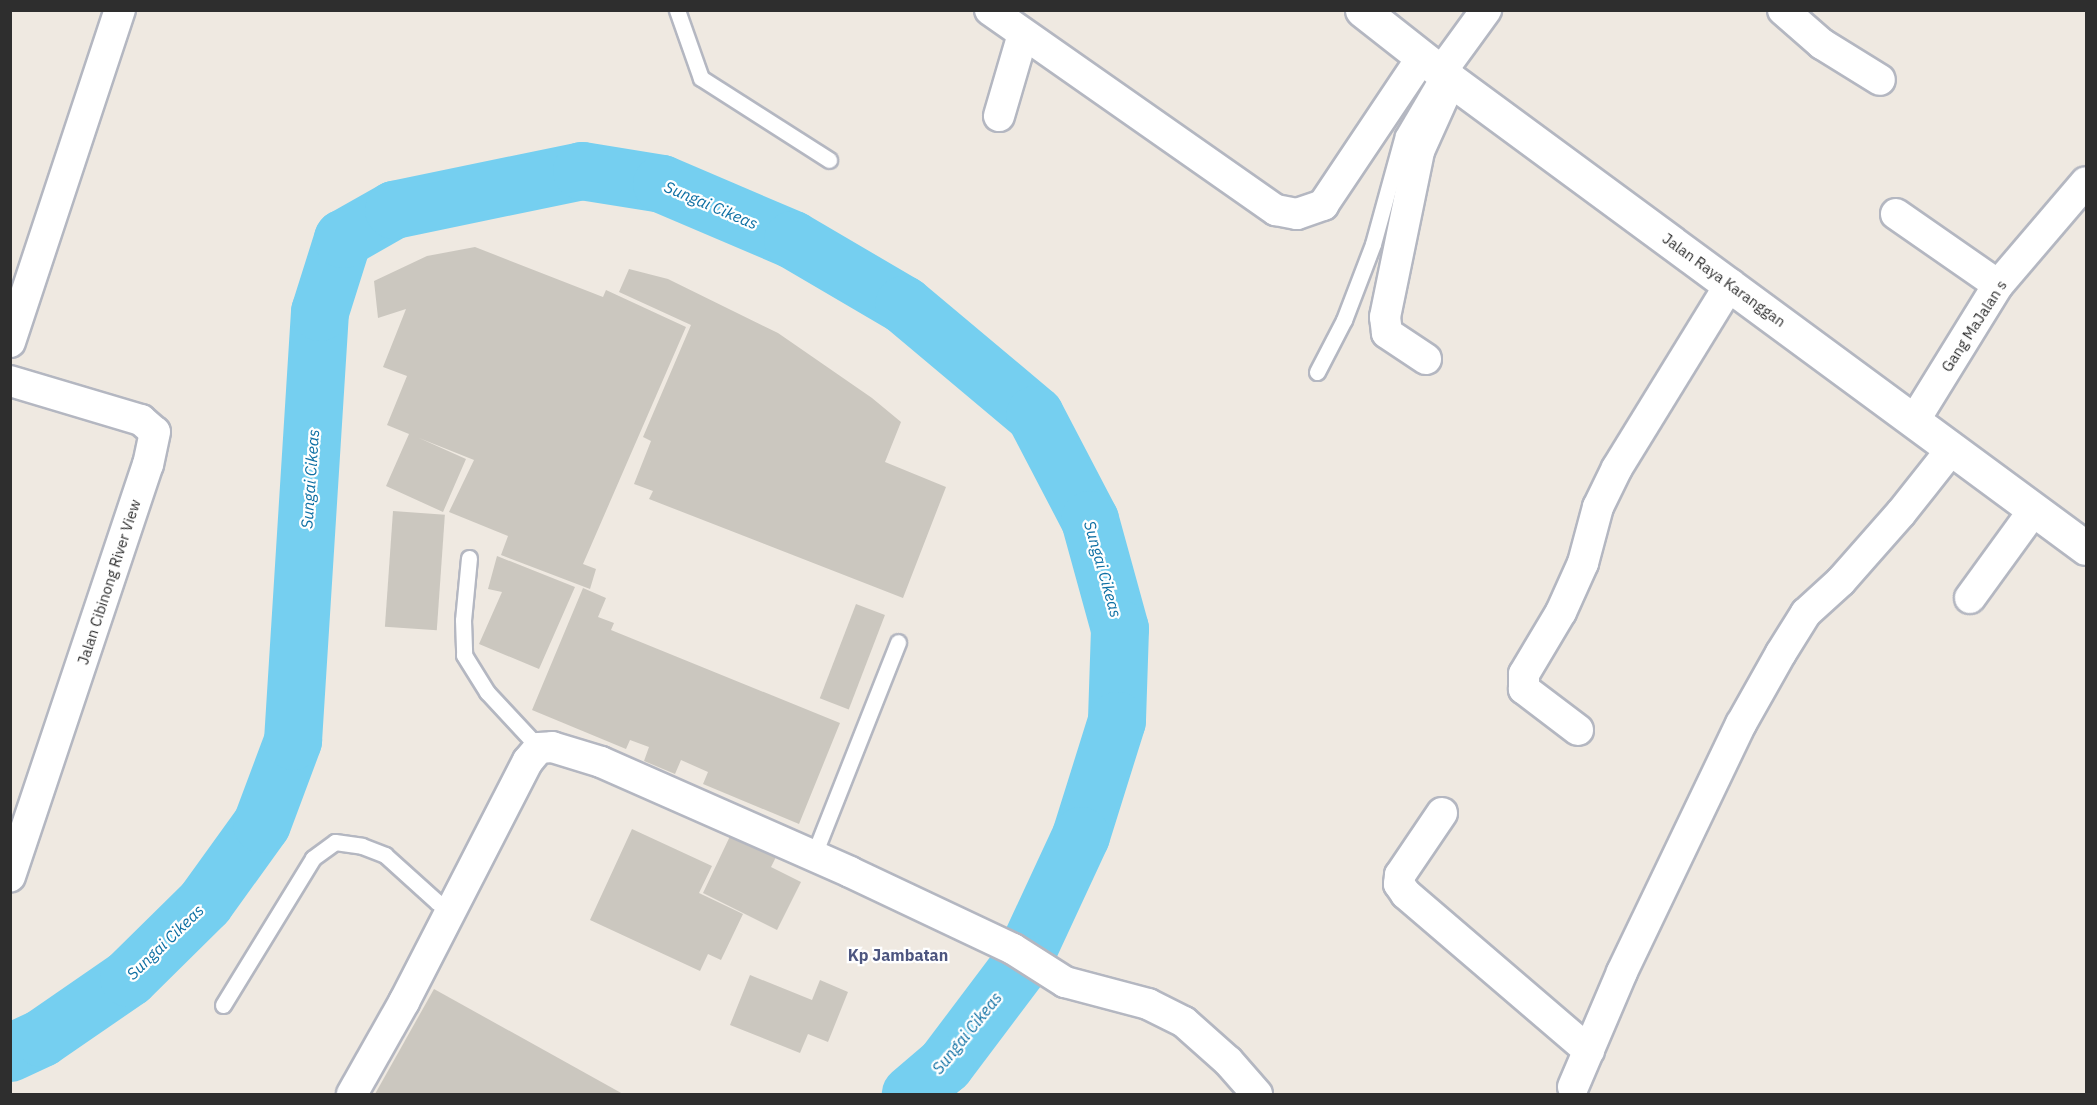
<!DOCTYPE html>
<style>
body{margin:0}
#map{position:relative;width:2097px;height:1105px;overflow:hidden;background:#efe9e1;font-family:"IBM Plex Sans",sans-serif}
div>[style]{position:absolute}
.river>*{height:58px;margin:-29px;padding:0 29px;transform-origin:29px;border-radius:29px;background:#75cff0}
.building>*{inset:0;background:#cbc7bf;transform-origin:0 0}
.roads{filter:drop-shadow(2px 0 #b4b7c1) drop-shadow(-2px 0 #b4b7c1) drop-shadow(0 2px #b4b7c1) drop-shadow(0 -2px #b4b7c1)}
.lane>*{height:15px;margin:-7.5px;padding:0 7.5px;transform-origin:7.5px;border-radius:7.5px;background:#fff}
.street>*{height:30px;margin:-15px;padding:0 15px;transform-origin:15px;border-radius:15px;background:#fff}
.secondary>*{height:33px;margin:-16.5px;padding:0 16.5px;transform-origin:16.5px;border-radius:16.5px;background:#fff}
span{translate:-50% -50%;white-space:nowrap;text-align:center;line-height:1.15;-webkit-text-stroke:4.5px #fff;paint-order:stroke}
.street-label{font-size:15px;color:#2e2e2e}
.water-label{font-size:16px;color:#0d6fa3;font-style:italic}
.neighbourhood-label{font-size:16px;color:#4d5680;font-weight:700}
.frame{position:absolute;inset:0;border:12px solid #2e2e2e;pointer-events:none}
</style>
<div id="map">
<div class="river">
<div style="left:10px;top:1053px;width:35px;rotate:-25deg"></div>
<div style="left:42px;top:1038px;width:106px;rotate:-34.6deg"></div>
<div style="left:129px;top:978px;width:107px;rotate:-44.6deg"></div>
<div style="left:205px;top:903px;width:97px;rotate:-54.2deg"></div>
<div style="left:262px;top:824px;width:89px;rotate:-69.5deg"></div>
<div style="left:293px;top:741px;width:430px;rotate:-86.4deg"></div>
<div style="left:320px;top:312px;width:77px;rotate:-72.5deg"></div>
<div style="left:343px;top:239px;width:59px;rotate:-29.6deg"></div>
<div style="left:394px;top:210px;width:192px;rotate:-11.7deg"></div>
<div style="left:582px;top:171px;width:81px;rotate:9.2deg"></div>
<div style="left:662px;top:184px;width:142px;rotate:23.1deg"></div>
<div style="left:793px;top:240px;width:129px;rotate:30.4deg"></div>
<div style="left:904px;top:305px;width:171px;rotate:40deg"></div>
<div style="left:1035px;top:415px;width:119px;rotate:62.4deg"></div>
<div style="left:1090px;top:520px;width:113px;rotate:74.6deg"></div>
<div style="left:1120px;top:629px;width:92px;rotate:91.9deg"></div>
<div style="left:1117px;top:721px;width:121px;rotate:107.4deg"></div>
<div style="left:1081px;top:836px;width:140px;rotate:114.9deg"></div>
<div style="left:1022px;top:963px;width:128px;rotate:127deg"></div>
<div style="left:945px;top:1065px;width:45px;rotate:139.5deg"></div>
</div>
<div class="building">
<div style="clip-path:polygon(475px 247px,603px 297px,606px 290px,686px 327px,583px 564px,596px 569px,590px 589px,501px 555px,508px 536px,449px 512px,474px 460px,419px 438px,466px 459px,443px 512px,386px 486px,409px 434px,387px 425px,407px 376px,383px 367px,406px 309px,378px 318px,374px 281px,427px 256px)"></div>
<div style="clip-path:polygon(629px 269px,668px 279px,778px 333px,872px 398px,901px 422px,885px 462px,946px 487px,903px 598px,649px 499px,653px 491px,634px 484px,651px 441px,643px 437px,691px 325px,619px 292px)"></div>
<div style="left:393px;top:511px;width:52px;height:116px;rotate:4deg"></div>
<div style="clip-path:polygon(497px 556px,575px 587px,539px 669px,479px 644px,502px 592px,488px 589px)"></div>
<div style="clip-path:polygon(583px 588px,606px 598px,598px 617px,614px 623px,611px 630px,840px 723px,799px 824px,703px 784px,708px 772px,681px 760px,675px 774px,644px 761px,649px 747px,630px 740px,626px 749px,532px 710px)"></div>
<div style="left:856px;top:604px;width:31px;height:101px;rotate:21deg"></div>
<div style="clip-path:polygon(632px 829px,712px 866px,699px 893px,743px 914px,721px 960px,708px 954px,700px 971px,590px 920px)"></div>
<div style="clip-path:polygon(732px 832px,777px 855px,771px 867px,801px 882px,777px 930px,703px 893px)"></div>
<div style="clip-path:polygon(750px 975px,812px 1000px,820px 980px,848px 992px,828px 1042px,808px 1034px,800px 1053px,730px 1025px)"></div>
<div style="clip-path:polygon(434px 989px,623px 1094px,375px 1094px)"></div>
</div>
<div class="roads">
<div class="lane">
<div style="left:677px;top:10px;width:72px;rotate:70.6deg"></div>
<div style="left:701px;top:78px;width:152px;rotate:32.6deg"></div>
<div style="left:1317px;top:372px;width:59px;rotate:-62.6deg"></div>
<div style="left:1344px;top:320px;width:81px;rotate:-69.1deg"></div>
<div style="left:1373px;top:244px;width:113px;rotate:-74.6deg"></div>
<div style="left:1403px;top:135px;width:71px;rotate:-59.5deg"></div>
<div style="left:469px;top:558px;width:62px;rotate:95.5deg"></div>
<div style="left:463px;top:620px;width:35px;rotate:88deg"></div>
<div style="left:464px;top:655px;width:44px;rotate:58.1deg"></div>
<div style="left:487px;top:692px;width:76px;rotate:47.1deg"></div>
<div style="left:813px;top:857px;width:231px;rotate:-68.4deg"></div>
<div style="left:223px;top:1005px;width:172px;rotate:-58.5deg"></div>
<div style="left:313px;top:858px;width:27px;rotate:-36deg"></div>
<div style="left:335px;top:842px;width:27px;rotate:8deg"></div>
<div style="left:362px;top:846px;width:25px;rotate:21deg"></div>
<div style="left:385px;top:855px;width:70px;rotate:42.1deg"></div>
<div style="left:437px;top:902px;width:16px;rotate:22deg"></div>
</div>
<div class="street">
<div style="left:990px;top:10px;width:349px;rotate:35deg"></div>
<div style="left:1276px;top:210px;width:21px;rotate:11deg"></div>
<div style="left:1297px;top:214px;width:28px;rotate:-19deg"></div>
<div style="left:1323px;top:205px;width:178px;rotate:-56.2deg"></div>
<div style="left:1783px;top:10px;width:52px;rotate:41.1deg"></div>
<div style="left:1822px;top:44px;width:68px;rotate:31.8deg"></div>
<div style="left:1441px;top:72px;width:77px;rotate:-54deg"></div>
<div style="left:999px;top:116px;width:85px;rotate:-73.7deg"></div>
<div style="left:1896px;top:214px;width:124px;rotate:34.8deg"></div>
<div style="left:10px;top:342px;width:350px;rotate:-71.7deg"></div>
<div style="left:1426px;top:359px;width:47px;rotate:-146.3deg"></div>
<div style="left:1387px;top:333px;width:16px;rotate:-97deg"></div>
<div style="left:1385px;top:317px;width:169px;rotate:-78.4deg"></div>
<div style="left:1419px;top:151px;width:78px;rotate:-65.7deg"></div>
<div style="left:10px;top:381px;width:137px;rotate:16.6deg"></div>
<div style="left:141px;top:420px;width:18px;rotate:41deg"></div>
<div style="left:155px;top:432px;width:33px;rotate:102deg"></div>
<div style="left:148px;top:464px;width:435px;rotate:108.5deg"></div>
<div style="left:1914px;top:421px;width:160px;rotate:-58.3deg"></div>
<div style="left:1998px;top:285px;width:135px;rotate:-49.5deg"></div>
<div style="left:1970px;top:598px;width:109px;rotate:-54deg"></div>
<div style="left:1578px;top:730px;width:68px;rotate:-142.8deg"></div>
<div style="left:1524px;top:689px;width:15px;rotate:-90deg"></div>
<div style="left:1524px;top:674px;width:72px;rotate:-59.2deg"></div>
<div style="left:1561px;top:612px;width:54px;rotate:-65.8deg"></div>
<div style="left:1583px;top:563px;width:58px;rotate:-75deg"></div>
<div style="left:1598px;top:507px;width:43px;rotate:-64deg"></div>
<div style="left:1617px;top:468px;width:216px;rotate:-58.4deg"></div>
<div style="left:1442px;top:813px;width:75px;rotate:124.1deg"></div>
<div style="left:1400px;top:875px;width:9px;rotate:96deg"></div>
<div style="left:1399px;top:884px;width:12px;rotate:55deg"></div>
<div style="left:1406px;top:894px;width:241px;rotate:40.6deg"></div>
<div style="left:1573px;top:1087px;width:125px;rotate:-66.9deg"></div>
<div style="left:1622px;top:972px;width:275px;rotate:-64.4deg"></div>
<div style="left:1741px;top:724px;width:81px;rotate:-60.6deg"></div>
<div style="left:1781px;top:653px;width:47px;rotate:-58deg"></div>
<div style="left:1806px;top:613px;width:47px;rotate:-42.4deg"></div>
<div style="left:1841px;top:581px;width:91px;rotate:-48.6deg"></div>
<div style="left:1901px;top:513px;width:80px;rotate:-51.6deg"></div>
<div style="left:352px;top:1094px;width:106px;rotate:-60.5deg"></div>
<div style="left:404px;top:1002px;width:271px;rotate:-62.8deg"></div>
<div style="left:528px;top:761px;width:17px;rotate:-50deg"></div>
<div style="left:539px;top:748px;width:13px;rotate:-4deg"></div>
<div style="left:552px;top:747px;width:51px;rotate:17deg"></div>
<div style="left:601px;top:762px;width:272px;rotate:23.8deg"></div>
<div style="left:850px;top:872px;width:180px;rotate:25.3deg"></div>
<div style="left:1013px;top:949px;width:62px;rotate:32.4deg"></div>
<div style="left:1065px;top:982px;width:86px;rotate:14.8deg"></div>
<div style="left:1148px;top:1004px;width:40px;rotate:26.6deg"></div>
<div style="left:1184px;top:1022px;width:59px;rotate:41.6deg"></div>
<div style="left:1228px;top:1061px;width:44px;rotate:48.7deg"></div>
</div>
<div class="secondary">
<div style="left:1362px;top:10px;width:113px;rotate:38.2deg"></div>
<div style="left:1451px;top:80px;width:789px;rotate:36.39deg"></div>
</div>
</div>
<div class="street-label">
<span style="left:1724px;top:280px;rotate:36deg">Jalan Raya Karanggan</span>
<span style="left:1974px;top:326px;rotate:-57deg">Gang MaJalan s</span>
<span style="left:109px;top:582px;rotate:-72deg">Jalan Cibinong River View</span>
</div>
<div class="water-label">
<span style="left:711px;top:205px;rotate:23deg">Sungai Cikeas</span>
<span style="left:310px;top:479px;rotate:-86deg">Sungai Cikeas</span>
<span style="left:1103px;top:569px;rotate:74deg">Sungai Cikeas</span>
<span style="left:165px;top:942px;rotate:-44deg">Sungai Cikeas</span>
<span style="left:967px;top:1033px;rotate:-51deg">Sungai Cikeas</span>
</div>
<div class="neighbourhood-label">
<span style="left:898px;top:955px">Kp Jambatan</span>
</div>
<div class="frame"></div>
</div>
